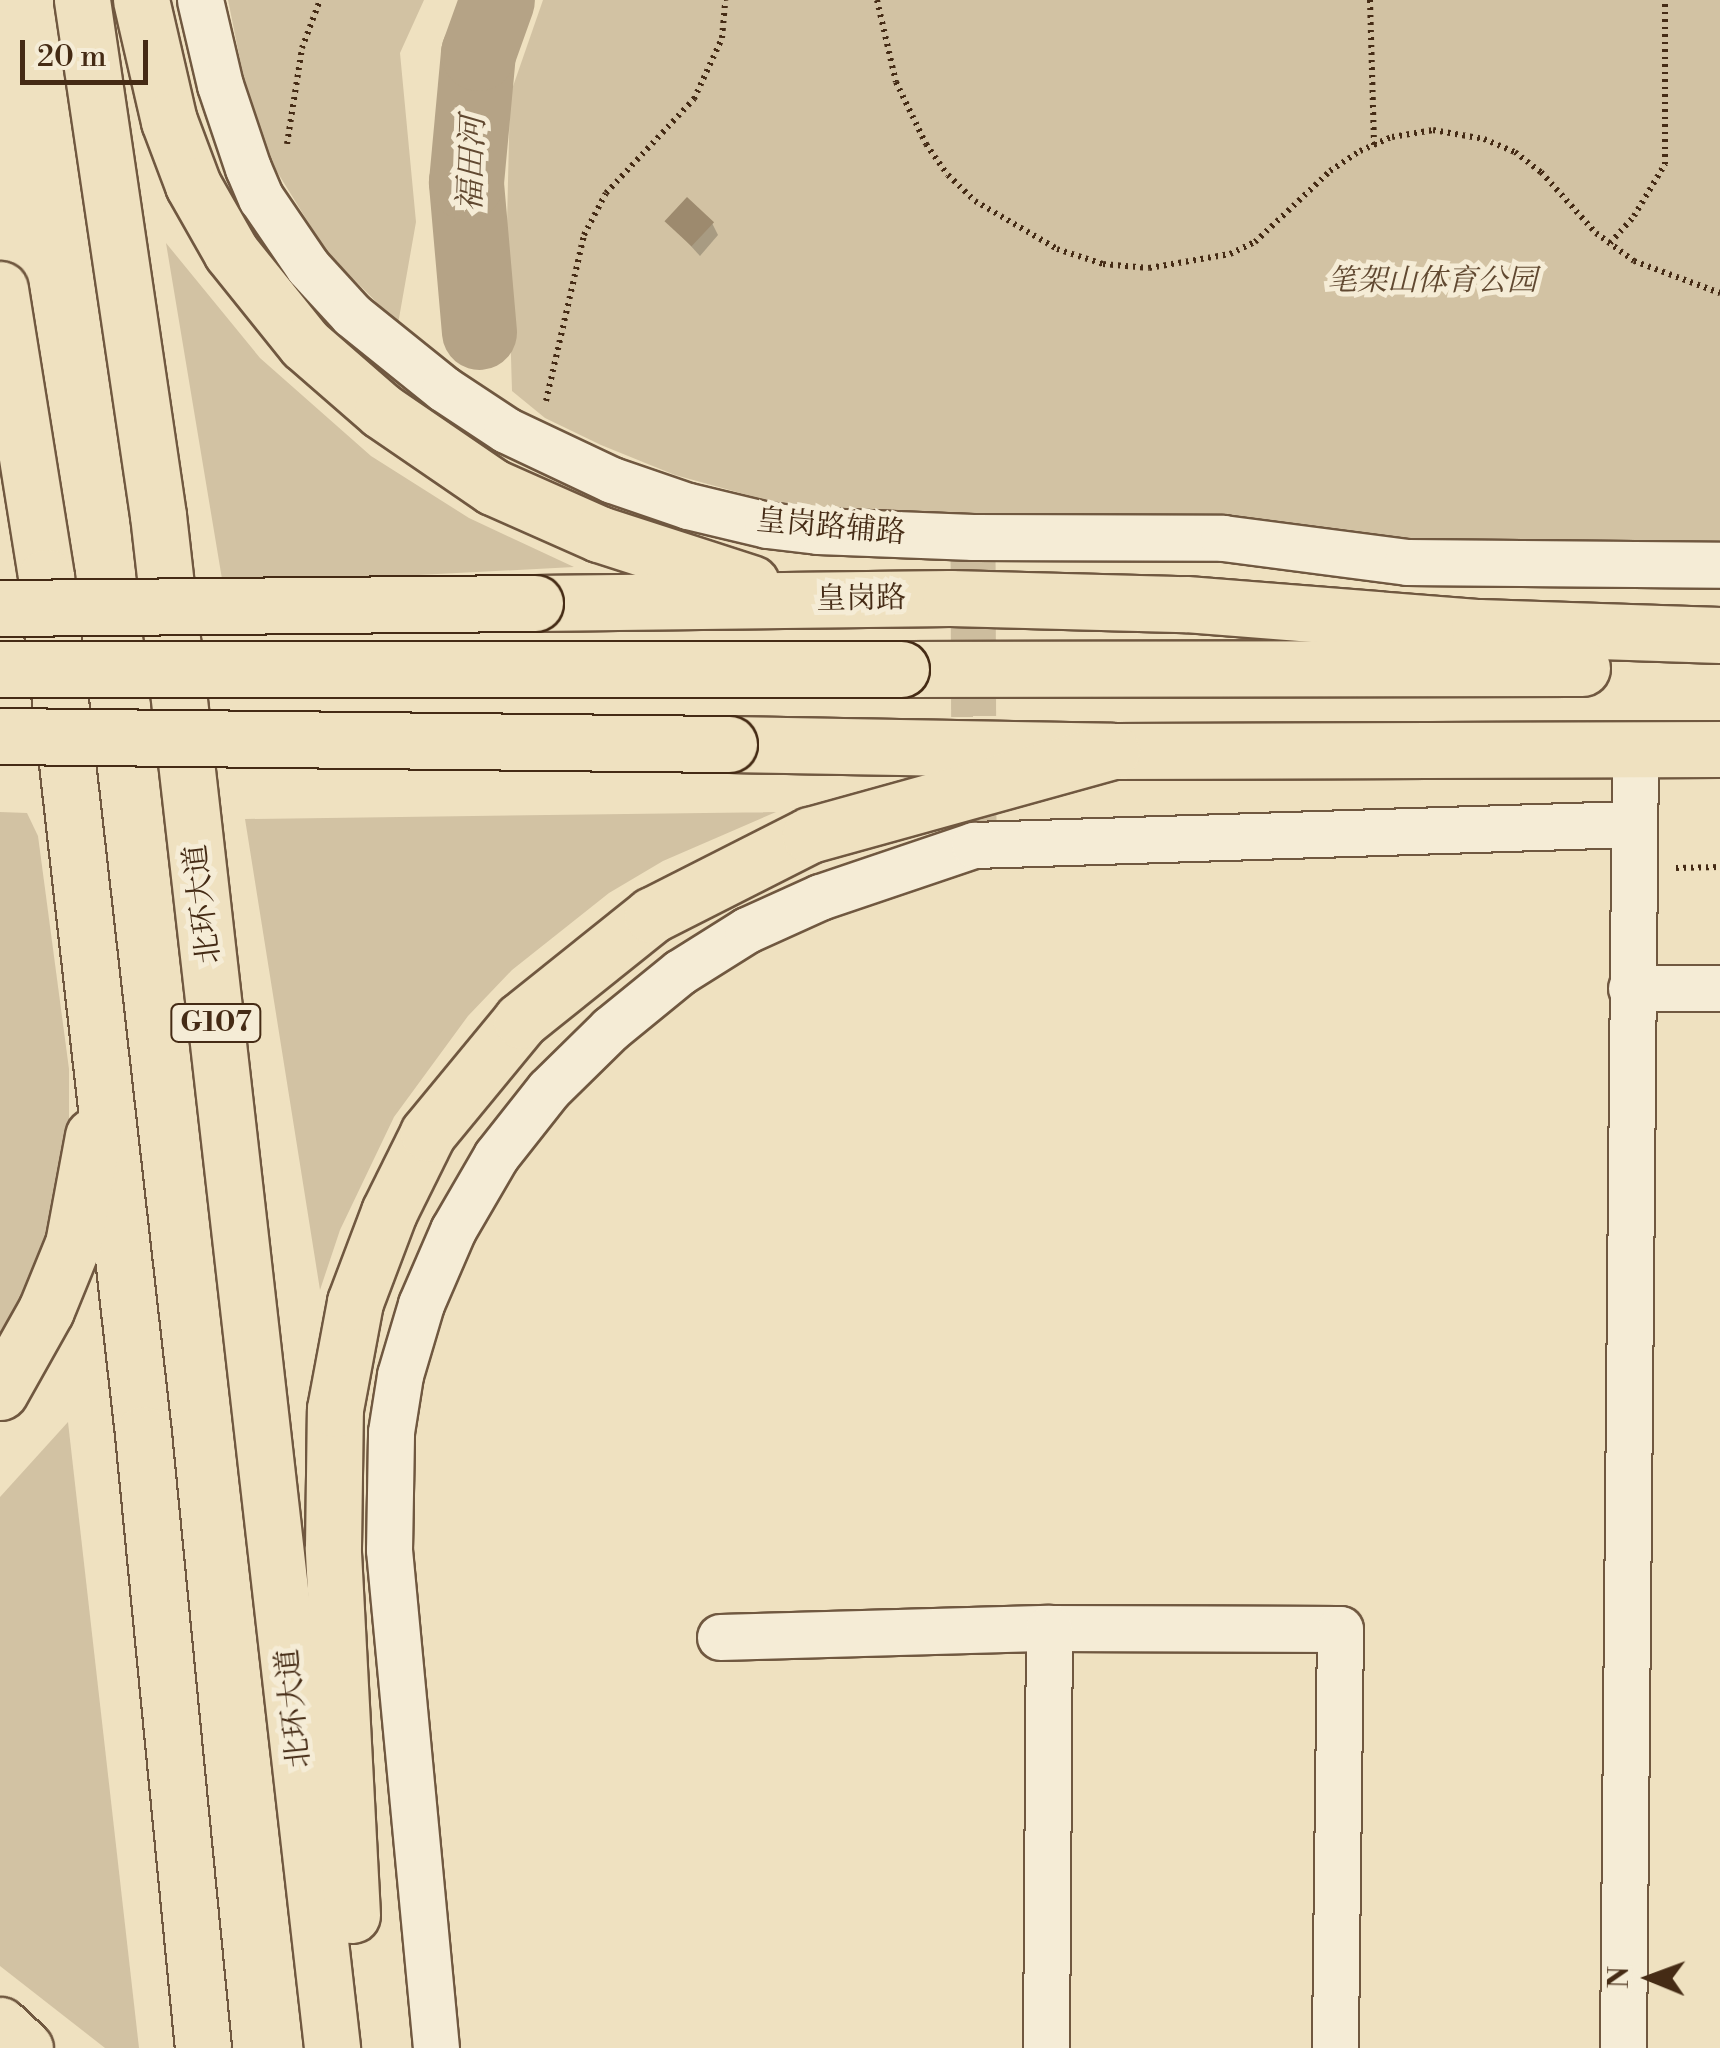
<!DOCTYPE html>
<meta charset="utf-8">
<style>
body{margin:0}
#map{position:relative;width:1720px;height:2048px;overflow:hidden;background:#efe1c0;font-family:"Libre Bodoni","Noto Serif SC",serif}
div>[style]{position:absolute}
.green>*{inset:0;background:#d2c2a3}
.shadow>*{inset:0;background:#0003}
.river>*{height:75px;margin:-37.5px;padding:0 37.5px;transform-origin:37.5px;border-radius:37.5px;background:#b5a386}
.building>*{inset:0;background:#9d8a6e;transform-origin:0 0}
.minor-tunnel>*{height:45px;margin-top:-22.5px;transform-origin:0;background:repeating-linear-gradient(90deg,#cdbd9e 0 45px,transparent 0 67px)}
.path>*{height:6px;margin-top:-3px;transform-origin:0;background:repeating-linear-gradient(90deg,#452b15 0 2.5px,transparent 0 7.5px)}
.roads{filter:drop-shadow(2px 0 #705840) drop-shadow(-2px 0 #705840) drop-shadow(0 2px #705840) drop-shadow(0 -2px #705840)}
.minor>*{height:45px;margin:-22.5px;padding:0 22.5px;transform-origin:22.5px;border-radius:22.5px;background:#f5ecd6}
.highway>*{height:55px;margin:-27.5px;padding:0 27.5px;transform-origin:27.5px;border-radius:27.5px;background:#efe1c0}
.bridges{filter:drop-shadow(2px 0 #452b15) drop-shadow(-2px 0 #452b15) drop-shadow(0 2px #452b15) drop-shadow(0 -2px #452b15)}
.highway-bridge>*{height:55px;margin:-27.5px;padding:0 27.5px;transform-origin:27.5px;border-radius:27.5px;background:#efe1c0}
span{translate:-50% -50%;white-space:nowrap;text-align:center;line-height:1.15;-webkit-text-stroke:10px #f5ecd6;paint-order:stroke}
.shield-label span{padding:2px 8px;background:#f5ecd6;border:2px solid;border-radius:8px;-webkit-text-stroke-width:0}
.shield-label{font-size:28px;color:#452b15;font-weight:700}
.park-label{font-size:30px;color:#614931;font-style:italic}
.street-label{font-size:30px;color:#452b15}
.water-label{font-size:32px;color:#614931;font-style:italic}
.north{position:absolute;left:1600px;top:1928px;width:100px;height:100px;-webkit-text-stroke:8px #f5ecd6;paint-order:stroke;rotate:271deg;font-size:28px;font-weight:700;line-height:40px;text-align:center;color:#452b15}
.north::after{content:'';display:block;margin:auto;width:35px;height:45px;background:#452b15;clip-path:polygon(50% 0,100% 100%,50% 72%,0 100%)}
.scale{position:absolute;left:20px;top:40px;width:128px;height:45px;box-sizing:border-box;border:5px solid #452b15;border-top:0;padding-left:12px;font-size:30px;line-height:35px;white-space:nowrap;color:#452b15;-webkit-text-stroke:8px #f5ecd6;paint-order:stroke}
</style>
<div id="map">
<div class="green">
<div style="clip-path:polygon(228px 0,424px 0,400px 53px,416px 222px,398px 324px,326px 251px,271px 162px,251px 114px)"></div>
<div style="clip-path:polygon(543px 0,1720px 0,1720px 556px,828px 517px,675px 475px,601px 445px,545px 418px,512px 391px,507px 224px,510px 95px)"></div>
<div style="clip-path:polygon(166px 243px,260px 358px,371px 456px,469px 518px,574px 567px,223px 585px)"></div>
<div style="clip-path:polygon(0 812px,27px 813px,38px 836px,69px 1069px,69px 1128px,51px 1243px,0 1365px)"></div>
<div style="clip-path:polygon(776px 812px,663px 861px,609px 893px,512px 970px,468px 1016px,394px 1117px,340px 1230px,320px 1290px,245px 819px)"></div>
<div style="clip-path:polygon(68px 1422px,139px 2048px,105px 2048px,0 1966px,0 1497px)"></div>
</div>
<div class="shadow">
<div style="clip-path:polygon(668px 221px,712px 223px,718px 235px,700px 256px)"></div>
</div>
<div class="river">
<div style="left:479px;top:332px;width:151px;rotate:-95deg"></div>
<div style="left:466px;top:182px;width:130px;rotate:-84.7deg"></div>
<div style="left:478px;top:53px;width:56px;rotate:-70.3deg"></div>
</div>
<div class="building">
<div style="left:687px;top:197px;width:37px;height:33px;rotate:43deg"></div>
</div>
<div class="minor-tunnel">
<div style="left:973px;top:537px;width:308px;rotate:89.8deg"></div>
</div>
<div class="path">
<div style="left:877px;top:0;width:84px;rotate:77deg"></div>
<div style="left:896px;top:82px;width:69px;rotate:64.2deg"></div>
<div style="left:926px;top:144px;width:38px;rotate:55deg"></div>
<div style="left:948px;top:175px;width:37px;rotate:44deg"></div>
<div style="left:975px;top:201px;width:95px;rotate:30.3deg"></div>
<div style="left:1057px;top:249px;width:48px;rotate:18.1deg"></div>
<div style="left:1103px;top:264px;width:46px;rotate:5deg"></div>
<div style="left:1149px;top:268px;width:82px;rotate:-9.8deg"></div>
<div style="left:1230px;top:254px;width:28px;rotate:-26deg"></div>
<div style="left:1255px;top:242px;width:103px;rotate:-43.4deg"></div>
<div style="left:1330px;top:171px;width:36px;rotate:-34deg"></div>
<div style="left:1360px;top:151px;width:35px;rotate:-24deg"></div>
<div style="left:1392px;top:137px;width:42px;rotate:-9.7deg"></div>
<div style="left:1433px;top:130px;width:52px;rotate:10deg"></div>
<div style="left:1484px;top:139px;width:34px;rotate:23deg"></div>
<div style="left:1515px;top:152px;width:33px;rotate:38deg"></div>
<div style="left:1541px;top:172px;width:82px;rotate:48deg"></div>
<div style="left:1596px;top:233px;width:47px;rotate:36.4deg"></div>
<div style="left:1634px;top:261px;width:92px;rotate:20.4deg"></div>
<div style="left:1370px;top:0;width:145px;rotate:88.4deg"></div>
<div style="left:287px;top:144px;width:97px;rotate:-81.1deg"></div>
<div style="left:302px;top:48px;width:51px;rotate:-69.4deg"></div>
<div style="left:1610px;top:243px;width:36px;rotate:-48deg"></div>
<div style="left:1634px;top:216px;width:61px;rotate:-59.2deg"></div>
<div style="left:1665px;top:164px;width:164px;rotate:-90deg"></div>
<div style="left:546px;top:401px;width:170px;rotate:-77.1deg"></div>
<div style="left:584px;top:235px;width:47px;rotate:-62.4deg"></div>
<div style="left:606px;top:193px;width:129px;rotate:-46.9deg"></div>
<div style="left:694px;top:99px;width:67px;rotate:-65.3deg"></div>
<div style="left:722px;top:38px;width:38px;rotate:-85deg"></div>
<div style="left:1676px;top:868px;width:44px;rotate:-1.3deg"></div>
</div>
<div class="roads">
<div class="minor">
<div style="left:200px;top:0;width:87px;rotate:76.8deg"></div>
<div style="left:220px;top:85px;width:88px;rotate:71.4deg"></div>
<div style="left:248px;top:168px;width:33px;rotate:67deg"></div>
<div style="left:261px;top:198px;width:83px;rotate:55.7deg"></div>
<div style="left:308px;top:267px;width:65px;rotate:47.5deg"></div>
<div style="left:352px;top:315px;width:118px;rotate:38.8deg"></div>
<div style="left:444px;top:389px;width:74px;rotate:33.5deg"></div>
<div style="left:506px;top:430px;width:117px;rotate:25.3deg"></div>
<div style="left:612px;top:480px;width:80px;rotate:18.9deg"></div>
<div style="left:688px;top:506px;width:81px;rotate:13.5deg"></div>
<div style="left:767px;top:525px;width:51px;rotate:6.7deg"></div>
<div style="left:818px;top:531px;width:155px;rotate:2.2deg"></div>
<div style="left:973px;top:537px;width:250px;rotate:0.2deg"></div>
<div style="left:1223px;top:538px;width:186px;rotate:7.4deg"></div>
<div style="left:1407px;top:562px;width:313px;rotate:0.5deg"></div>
<div style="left:1631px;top:988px;width:89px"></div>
<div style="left:720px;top:1637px;width:329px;rotate:-1.6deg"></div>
<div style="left:1049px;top:1628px;width:291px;rotate:0.2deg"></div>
<div style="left:1340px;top:1629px;width:419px;rotate:90.7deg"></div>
<div style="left:436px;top:2048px;width:500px;rotate:-95.39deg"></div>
<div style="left:389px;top:1550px;width:118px;rotate:-89deg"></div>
<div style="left:391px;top:1432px;width:58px;rotate:-81deg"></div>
<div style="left:400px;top:1375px;width:74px;rotate:-73.5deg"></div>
<div style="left:421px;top:1304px;width:81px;rotate:-66.6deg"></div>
<div style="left:453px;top:1230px;width:86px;rotate:-59.8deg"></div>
<div style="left:496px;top:1156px;width:85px;rotate:-51.7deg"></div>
<div style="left:549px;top:1089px;width:86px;rotate:-44.5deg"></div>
<div style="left:610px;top:1029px;width:90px;rotate:-39.2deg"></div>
<div style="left:680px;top:972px;width:79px;rotate:-32.1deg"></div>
<div style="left:747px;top:930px;width:80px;rotate:-24.3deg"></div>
<div style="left:820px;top:897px;width:163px;rotate:-18.7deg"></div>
<div style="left:974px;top:845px;width:657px;rotate:-1.83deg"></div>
<div style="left:1046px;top:2048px;width:420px;rotate:-89.6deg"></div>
<div style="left:1623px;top:2048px;width:1298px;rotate:-89.47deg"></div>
</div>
<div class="highway">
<div style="left:82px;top:0;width:521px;rotate:81.61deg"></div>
<div style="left:158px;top:515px;width:1543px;rotate:83.52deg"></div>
<div style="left:141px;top:0;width:124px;rotate:77deg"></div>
<div style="left:169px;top:121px;width:68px;rotate:69.4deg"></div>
<div style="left:193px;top:185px;width:77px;rotate:60.4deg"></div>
<div style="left:231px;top:252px;width:118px;rotate:51.2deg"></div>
<div style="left:305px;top:344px;width:102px;rotate:41deg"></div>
<div style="left:382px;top:411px;width:135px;rotate:34.4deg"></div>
<div style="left:493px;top:487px;width:116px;rotate:23.9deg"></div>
<div style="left:599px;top:534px;width:160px;rotate:17.9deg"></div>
<div style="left:0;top:289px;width:292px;rotate:80.9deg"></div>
<div style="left:46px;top:577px;width:862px;rotate:83.54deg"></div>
<div style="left:143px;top:1434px;width:617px;rotate:84.42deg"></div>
<div style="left:535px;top:603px;width:415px;rotate:-0.7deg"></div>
<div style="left:950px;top:598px;width:236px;rotate:1.5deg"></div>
<div style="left:1186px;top:604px;width:294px;rotate:4.5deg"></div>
<div style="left:1479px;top:627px;width:241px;rotate:1.9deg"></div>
<div style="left:901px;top:669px;width:681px;rotate:-0.08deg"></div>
<div style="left:729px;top:744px;width:383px;rotate:1deg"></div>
<div style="left:1112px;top:751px;width:608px;rotate:-0.19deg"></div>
<div style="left:0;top:1392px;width:94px;rotate:-60.7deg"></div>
<div style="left:46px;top:1310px;width:71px;rotate:-67.8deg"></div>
<div style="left:73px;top:1244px;width:110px;rotate:-79.5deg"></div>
<div style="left:352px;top:1915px;width:368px;rotate:-93deg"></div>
<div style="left:333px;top:1547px;width:138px;rotate:-89.2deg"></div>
<div style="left:335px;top:1409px;width:109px;rotate:-79.4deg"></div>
<div style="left:355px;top:1302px;width:96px;rotate:-69.3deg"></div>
<div style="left:389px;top:1212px;width:88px;rotate:-63.7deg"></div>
<div style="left:428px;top:1133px;width:146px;rotate:-50.5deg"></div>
<div style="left:521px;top:1020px;width:168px;rotate:-38.7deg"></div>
<div style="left:652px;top:915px;width:177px;rotate:-26.9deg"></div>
<div style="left:810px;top:835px;width:313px;rotate:-15.5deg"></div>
<div style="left:0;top:2025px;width:34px;rotate:43deg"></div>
</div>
</div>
<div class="bridges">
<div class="highway-bridge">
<div style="left:0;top:608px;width:535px;rotate:-0.54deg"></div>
<div style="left:0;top:669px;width:901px"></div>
<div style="left:0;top:736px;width:729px;rotate:0.63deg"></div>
</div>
</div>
<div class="shield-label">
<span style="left:216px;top:1023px">G107</span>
</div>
<div class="park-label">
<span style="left:1432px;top:281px">笔架山体育公园</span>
</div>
<div class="street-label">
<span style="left:831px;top:527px;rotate:5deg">皇岗路辅路</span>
<span style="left:861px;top:599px;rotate:-1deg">皇岗路</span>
<span style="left:203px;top:904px;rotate:-97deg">北环大道</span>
<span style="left:294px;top:1708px;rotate:-96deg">北环大道</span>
</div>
<div class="water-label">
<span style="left:472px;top:164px;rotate:-88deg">福田河</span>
</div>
<div class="north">N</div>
<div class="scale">20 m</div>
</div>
